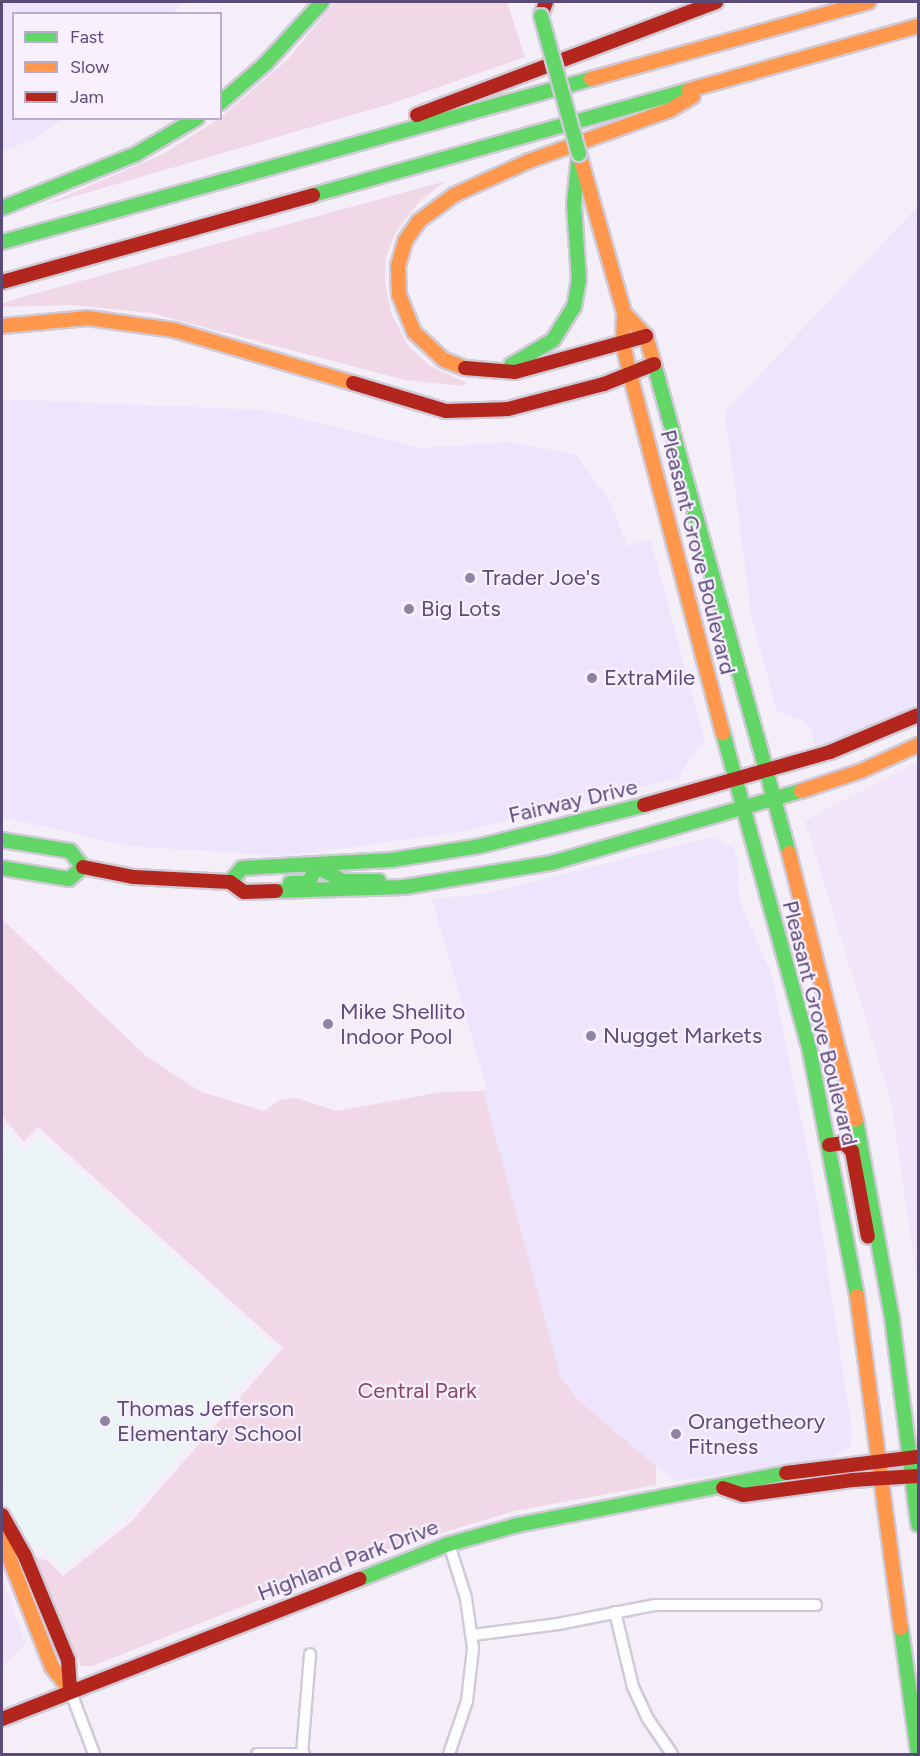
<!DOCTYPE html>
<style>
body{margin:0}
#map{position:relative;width:920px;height:1756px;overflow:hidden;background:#f4eef8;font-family:Figtree,sans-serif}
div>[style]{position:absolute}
.residential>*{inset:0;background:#f0e5f9}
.commercial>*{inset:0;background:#ece5fb}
.education>*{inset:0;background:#ecf5f5}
.green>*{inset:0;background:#f0d8e6}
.roads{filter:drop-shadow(2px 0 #d0cad8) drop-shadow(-2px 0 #d0cad8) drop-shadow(0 2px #d0cad8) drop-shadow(0 -2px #d0cad8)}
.street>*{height:10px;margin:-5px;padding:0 5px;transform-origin:5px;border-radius:5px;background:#fdfcfe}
.fast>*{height:14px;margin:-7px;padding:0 7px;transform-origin:7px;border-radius:7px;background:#63d668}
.slow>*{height:14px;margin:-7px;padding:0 7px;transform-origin:7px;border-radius:7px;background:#ff974d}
.jam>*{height:14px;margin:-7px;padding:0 7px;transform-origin:7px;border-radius:7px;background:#b3261e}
.bridges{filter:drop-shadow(2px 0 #d0cada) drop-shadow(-2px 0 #d0cada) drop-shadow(0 2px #d0cada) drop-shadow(0 -2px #d0cada)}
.fast-bridge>*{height:14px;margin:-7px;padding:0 7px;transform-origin:7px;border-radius:7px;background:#63d668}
.dots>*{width:16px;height:16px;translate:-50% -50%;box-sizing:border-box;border:3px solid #f9f0ff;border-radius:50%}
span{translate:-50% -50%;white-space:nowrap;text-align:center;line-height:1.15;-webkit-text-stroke:4.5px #f9f0ff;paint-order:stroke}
.street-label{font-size:22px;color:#5a4b79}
.poi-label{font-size:22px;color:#5a4b79}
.left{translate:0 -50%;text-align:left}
.park-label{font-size:22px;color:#8b485e}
.frame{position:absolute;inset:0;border:3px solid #5a4b79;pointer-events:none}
.legend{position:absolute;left:12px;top:12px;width:210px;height:108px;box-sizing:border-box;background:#f9f0ff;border:2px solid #b9aec9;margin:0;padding:8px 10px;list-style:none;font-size:18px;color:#5a4b79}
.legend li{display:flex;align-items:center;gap:12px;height:30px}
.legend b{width:30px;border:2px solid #b9aec9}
</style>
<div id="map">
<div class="residential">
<div style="clip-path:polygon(918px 761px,918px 1289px,891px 1101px,805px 821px)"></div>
<div style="clip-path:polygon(2px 1577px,25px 1643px,2px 1669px)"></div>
</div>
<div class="commercial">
<div style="clip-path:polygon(2px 2px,184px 2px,171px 13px,14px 14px,14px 118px,62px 119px,35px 138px,2px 152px)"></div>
<div style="clip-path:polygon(918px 206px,918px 702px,885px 723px,814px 750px,812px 731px,803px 721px,777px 711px,752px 619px,725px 412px)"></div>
<div style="clip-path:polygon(2px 399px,264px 410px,422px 448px,507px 442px,576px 454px,611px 504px,627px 546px,650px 539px,705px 742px,688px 760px,679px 778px,466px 831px,286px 856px,128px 846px,2px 817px)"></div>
<div style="clip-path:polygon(711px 837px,732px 847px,737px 859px,740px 903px,772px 976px,816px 1193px,852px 1432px,850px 1447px,829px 1458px,675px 1481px,577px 1399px,561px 1378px,483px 1091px,487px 1089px,432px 899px,484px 894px)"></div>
</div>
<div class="education">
<div style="clip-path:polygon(2px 1127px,25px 1152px,39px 1135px,274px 1347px,125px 1517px,63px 1569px,50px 1555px,26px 1541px,2px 1494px)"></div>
</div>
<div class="green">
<div style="clip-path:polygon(335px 2px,507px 2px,525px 57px,390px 104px,45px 205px,163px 154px,220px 118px,287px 60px)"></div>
<div style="clip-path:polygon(446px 181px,421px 200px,395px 233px,386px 258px,385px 282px,391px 313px,407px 344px,430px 366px,467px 383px,463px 386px,405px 380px,151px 313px,74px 305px,2px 307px,2px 304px,19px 298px)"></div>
<div style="clip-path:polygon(2px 919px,147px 1057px,201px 1092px,264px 1111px,280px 1100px,296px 1098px,337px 1111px,441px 1092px,483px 1091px,561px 1378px,577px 1399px,656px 1466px,656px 1485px,514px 1511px,458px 1528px,386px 1550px,92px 1666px,81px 1666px,34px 1557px,48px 1561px,63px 1576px,131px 1522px,283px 1348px,38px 1127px,24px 1142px,2px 1116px)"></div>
</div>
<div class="roads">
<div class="street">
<div style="left:615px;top:1612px;width:77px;rotate:76.5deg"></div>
<div style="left:633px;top:1687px;width:35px;rotate:65deg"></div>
<div style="left:648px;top:1719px;width:42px;rotate:55.6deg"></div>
<div style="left:473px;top:1635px;width:86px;rotate:-7.4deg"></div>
<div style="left:558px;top:1624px;width:99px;rotate:-11.1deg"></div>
<div style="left:655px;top:1605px;width:161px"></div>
<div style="left:70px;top:1690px;width:68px;rotate:69.4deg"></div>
<div style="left:257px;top:1754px;width:47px"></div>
<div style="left:302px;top:1754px;width:100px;rotate:-85.4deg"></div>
<div style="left:449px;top:1754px;width:56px;rotate:-71.2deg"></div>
<div style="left:467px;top:1701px;width:53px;rotate:-83.5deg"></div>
<div style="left:473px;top:1648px;width:50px;rotate:-98deg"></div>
<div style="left:466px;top:1598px;width:57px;rotate:-107.5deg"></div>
</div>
<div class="fast">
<div style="left:220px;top:103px;width:60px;rotate:-40.9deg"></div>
<div style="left:265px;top:64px;width:84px;rotate:-47.4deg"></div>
<div style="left:313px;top:195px;width:390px;rotate:-15.6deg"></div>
<div style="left:2px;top:208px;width:144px;rotate:-21.9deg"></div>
<div style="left:136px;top:154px;width:71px;rotate:-30.5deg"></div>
<div style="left:2px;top:242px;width:611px;rotate:-15.47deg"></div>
<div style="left:654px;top:364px;width:507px;rotate:74.57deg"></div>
<div style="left:511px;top:365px;width:49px;rotate:-30.8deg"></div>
<div style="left:553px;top:340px;width:39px;rotate:-58deg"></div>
<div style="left:574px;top:307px;width:27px;rotate:-80deg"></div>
<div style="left:579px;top:280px;width:76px;rotate:-93.8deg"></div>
<div style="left:574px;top:204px;width:50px;rotate:-84.3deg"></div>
<div style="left:723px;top:733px;width:331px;rotate:74.7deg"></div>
<div style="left:810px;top:1052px;width:248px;rotate:79.1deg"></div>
<div style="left:2px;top:840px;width:69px;rotate:9.2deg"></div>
<div style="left:70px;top:851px;width:21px;rotate:51deg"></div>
<div style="left:2px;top:868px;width:68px;rotate:9.3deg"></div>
<div style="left:69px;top:879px;width:18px;rotate:-41deg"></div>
<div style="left:230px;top:882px;width:18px;rotate:-49deg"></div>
<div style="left:242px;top:868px;width:149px;rotate:-3.1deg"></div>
<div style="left:391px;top:860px;width:90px;rotate:-8.9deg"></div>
<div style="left:480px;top:846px;width:169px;rotate:-14deg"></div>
<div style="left:290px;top:883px;width:18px"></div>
<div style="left:308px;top:883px;width:18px;rotate:-61deg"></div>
<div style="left:317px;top:867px;width:30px;rotate:28deg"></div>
<div style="left:343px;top:881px;width:36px"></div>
<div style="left:276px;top:891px;width:128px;rotate:-1.8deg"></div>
<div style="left:404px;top:887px;width:149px;rotate:-9.3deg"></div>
<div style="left:551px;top:863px;width:260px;rotate:-16.1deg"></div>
<div style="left:856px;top:1120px;width:201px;rotate:79.7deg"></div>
<div style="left:892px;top:1318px;width:208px;rotate:82.8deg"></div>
<div style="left:360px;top:1579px;width:96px;rotate:-21.5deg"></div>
<div style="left:449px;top:1544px;width:71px;rotate:-15.6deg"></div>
<div style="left:517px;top:1525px;width:274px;rotate:-10.9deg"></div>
<div style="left:901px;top:1628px;width:127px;rotate:82.3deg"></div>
</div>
<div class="slow">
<div style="left:591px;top:79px;width:288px;rotate:-15.5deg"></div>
<div style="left:689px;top:90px;width:238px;rotate:-15.6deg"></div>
<div style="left:580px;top:157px;width:162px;rotate:74.2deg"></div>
<div style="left:624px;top:313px;width:31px;rotate:92deg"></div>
<div style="left:623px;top:344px;width:31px;rotate:77deg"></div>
<div style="left:624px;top:313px;width:32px;rotate:46deg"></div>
<div style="left:646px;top:336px;width:29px;rotate:74deg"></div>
<div style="left:2px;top:326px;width:86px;rotate:-5.3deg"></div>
<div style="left:88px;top:318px;width:87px;rotate:7.9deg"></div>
<div style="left:174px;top:330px;width:187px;rotate:16.5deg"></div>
<div style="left:465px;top:368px;width:22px;rotate:-159deg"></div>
<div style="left:444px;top:360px;width:41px;rotate:-137deg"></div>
<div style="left:414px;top:332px;width:40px;rotate:-112deg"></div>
<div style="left:399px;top:295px;width:29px;rotate:-92deg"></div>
<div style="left:398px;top:266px;width:26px;rotate:-74deg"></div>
<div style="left:405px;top:241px;width:24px;rotate:-55deg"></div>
<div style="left:419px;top:221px;width:44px;rotate:-36.6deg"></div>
<div style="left:454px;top:195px;width:82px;rotate:-24.4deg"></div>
<div style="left:529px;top:161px;width:150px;rotate:-19.9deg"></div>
<div style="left:670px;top:110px;width:27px;rotate:-31deg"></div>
<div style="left:630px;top:374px;width:371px;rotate:75.5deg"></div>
<div style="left:801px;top:791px;width:63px;rotate:-18.4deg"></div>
<div style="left:861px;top:771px;width:63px;rotate:-24.5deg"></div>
<div style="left:789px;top:853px;width:275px;rotate:75.9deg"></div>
<div style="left:857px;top:1296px;width:335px;rotate:82.5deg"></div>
<div style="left:2px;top:1539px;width:137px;rotate:68.7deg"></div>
<div style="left:52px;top:1667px;width:29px;rotate:52deg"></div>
</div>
<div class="jam">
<div style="left:541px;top:16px;width:15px;rotate:-70deg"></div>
<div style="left:417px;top:115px;width:320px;rotate:-20.7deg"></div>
<div style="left:2px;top:282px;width:323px;rotate:-15.6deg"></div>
<div style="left:465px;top:368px;width:50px;rotate:4.6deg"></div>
<div style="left:515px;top:372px;width:136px;rotate:-15.4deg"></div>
<div style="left:353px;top:383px;width:97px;rotate:16.8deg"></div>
<div style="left:446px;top:411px;width:62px;rotate:-1.8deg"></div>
<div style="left:508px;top:409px;width:99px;rotate:-14.6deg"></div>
<div style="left:604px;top:384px;width:54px;rotate:-21.8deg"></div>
<div style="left:644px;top:805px;width:193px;rotate:-15.9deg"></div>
<div style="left:830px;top:752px;width:95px;rotate:-22.8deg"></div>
<div style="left:83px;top:867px;width:52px;rotate:11.1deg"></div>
<div style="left:134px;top:877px;width:96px;rotate:3deg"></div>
<div style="left:230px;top:882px;width:17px;rotate:36deg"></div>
<div style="left:244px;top:892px;width:32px;rotate:-2deg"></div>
<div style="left:829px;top:1145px;width:15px;rotate:-8deg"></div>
<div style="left:844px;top:1143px;width:11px;rotate:45deg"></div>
<div style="left:852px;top:1151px;width:87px;rotate:79.5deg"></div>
<div style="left:786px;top:1473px;width:132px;rotate:-7deg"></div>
<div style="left:723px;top:1488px;width:21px;rotate:19deg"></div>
<div style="left:743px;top:1495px;width:110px;rotate:-7.8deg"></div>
<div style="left:852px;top:1480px;width:66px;rotate:-3.5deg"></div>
<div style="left:2px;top:1515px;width:47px;rotate:60.7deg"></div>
<div style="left:25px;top:1556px;width:113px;rotate:67.5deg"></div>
<div style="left:68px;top:1660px;width:30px;rotate:86deg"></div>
<div style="left:2px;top:1719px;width:384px;rotate:-21.4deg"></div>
</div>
</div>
<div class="bridges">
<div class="fast-bridge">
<div style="left:541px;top:16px;width:143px;rotate:74.6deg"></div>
</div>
</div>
<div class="dots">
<div style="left:470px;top:578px;background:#9084a5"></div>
<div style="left:409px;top:609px;background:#9084a5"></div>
<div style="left:592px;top:678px;background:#9084a5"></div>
<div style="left:328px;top:1024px;background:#9084a5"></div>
<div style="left:591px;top:1036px;background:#9084a5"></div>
<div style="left:105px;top:1421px;background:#9084a5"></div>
<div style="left:676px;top:1434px;background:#9084a5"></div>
</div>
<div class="street-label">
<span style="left:698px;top:552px;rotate:76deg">Pleasant Grove Boulevard</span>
<span style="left:573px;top:801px;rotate:-13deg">Fairway Drive</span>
<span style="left:820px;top:1023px;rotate:76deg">Pleasant Grove Boulevard</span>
<span style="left:348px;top:1560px;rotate:-21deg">Highland Park Drive</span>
</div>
<div class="poi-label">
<span class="left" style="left:482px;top:578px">Trader Joe's</span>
<span class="left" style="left:421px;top:609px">Big Lots</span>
<span class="left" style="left:604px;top:678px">ExtraMile</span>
<span class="left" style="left:340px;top:1024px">Mike Shellito<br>Indoor Pool</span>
<span class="left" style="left:603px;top:1036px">Nugget Markets</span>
<span class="left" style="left:117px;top:1421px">Thomas Jefferson<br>Elementary School</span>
<span class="left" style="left:688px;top:1434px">Orangetheory<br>Fitness</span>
</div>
<div class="park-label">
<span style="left:417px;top:1391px">Central Park</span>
</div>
<div class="frame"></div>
<ul class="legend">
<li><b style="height:8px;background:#63d668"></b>Fast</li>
<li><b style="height:8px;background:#ff974d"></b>Slow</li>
<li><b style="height:8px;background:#b3261e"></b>Jam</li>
</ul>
</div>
